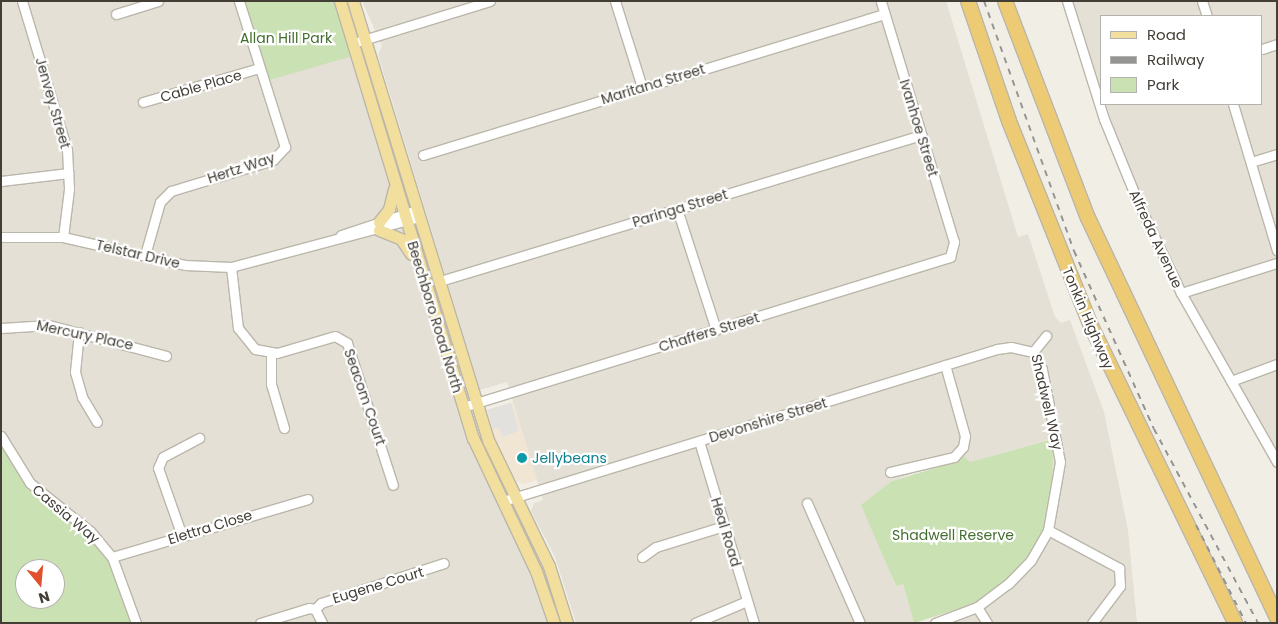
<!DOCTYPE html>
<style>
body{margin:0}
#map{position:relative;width:1278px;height:624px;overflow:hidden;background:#f1eee6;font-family:Poppins,sans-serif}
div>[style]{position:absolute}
.residential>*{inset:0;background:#e4e0d5}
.commercial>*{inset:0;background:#f1e6d3}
.green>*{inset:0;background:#cae1b3}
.parking>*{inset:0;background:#e2e1de}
.roads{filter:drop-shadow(1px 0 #bbb6aa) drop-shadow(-1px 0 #bbb6aa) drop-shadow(0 1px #bbb6aa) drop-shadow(0 -1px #bbb6aa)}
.minor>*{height:9px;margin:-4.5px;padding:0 4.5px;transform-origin:4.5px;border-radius:4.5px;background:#fff}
.major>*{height:11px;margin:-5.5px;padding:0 5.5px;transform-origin:5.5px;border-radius:5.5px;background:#f2df9e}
.highway>*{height:14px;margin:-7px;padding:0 7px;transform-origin:7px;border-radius:7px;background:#edcb75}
.rail>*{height:2px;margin-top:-1px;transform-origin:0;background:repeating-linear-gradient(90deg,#949494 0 6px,transparent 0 12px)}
.dots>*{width:14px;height:14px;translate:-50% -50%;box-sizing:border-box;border:2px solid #fff;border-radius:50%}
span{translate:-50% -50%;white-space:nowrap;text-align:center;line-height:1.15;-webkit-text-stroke:4.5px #fff;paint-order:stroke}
.park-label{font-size:14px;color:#446d30}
.street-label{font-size:14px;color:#433e36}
.culture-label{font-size:14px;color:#0d838f}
.left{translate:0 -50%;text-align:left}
.frame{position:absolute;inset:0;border:2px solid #433e36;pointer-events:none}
.legend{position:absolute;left:1100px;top:15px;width:162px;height:90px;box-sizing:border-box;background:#fff;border:1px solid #b4b2af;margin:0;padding:6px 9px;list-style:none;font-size:15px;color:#433e36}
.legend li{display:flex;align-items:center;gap:10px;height:25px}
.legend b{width:25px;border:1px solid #b4b2af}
.north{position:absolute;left:15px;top:559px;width:50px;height:50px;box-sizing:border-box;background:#fff;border:1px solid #b4b2af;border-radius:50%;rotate:163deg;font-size:14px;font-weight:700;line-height:20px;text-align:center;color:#433e36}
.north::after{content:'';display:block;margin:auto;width:18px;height:22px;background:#e1512d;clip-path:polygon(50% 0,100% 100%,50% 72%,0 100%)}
</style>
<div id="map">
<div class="residential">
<div style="clip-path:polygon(1px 1px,239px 1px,356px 55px,463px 407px,554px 623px,136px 623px,1px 436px)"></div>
<div style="clip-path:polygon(362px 1px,946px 1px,1018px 237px,1028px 234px,1055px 317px,1061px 323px,1070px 320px,1104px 412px,1128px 530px,1137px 623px,924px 623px,950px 615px,1052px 439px,970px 462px,963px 455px,892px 481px,884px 553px,895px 586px,903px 584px,914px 623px,576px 623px,555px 557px,531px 511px,534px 503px,543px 500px,507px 382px,480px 390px,378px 55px,382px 46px)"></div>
<div style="clip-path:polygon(evenodd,1064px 1px,1277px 1px,1277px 470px,1182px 303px,1101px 126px,1064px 1px,1102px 16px,1262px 16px,1262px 104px,1102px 104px,1102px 16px)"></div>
</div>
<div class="commercial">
<div style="clip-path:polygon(513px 402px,537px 480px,524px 484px,516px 481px,494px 438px,487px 410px)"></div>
</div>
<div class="green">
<div style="clip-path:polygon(239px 1px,340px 1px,356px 55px,266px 81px)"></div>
<div style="clip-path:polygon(evenodd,1px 436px,16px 466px,107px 549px,136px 623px,1px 623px,1px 436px,25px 569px,55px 569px,55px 599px,25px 599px,25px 569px)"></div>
<div style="clip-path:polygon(1053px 439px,1052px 502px,1044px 529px,1027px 557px,1004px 582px,974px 604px,914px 623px,903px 584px,896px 586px,861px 505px,892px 481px,955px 462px,963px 455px,970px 462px)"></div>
</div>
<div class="parking">
<div style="clip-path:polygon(511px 403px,519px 431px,502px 437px,499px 428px,493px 429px,487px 410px)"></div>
</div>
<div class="roads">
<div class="minor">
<div style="left:22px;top:1px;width:156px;rotate:73.2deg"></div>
<div style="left:67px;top:150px;width:39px;rotate:87deg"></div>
<div style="left:69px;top:189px;width:48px;rotate:97.1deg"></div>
<div style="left:615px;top:1px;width:90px;rotate:72.6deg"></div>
<div style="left:1067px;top:1px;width:124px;rotate:72.6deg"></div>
<div style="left:1104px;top:119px;width:95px;rotate:67.8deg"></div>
<div style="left:1140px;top:207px;width:95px;rotate:64.5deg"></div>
<div style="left:1181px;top:293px;width:194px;rotate:60.4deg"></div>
<div style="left:1202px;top:1px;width:16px;rotate:72deg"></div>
<div style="left:116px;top:14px;width:44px;rotate:-17.2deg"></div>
<div style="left:360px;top:41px;width:136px;rotate:-17.1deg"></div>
<div style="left:1262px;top:49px;width:16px;rotate:-18deg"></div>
<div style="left:143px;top:102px;width:121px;rotate:-16.3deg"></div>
<div style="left:1233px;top:104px;width:153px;rotate:73.3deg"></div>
<div style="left:423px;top:155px;width:482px;rotate:-17deg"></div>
<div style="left:1251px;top:162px;width:27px;rotate:-17deg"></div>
<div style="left:1px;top:181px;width:68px;rotate:-6.7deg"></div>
<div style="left:677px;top:209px;width:127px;rotate:72.1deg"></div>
<div style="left:341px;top:235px;width:80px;rotate:-18.2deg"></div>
<div style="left:1px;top:237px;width:62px"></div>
<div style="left:63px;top:237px;width:125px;rotate:12.9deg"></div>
<div style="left:185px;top:265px;width:46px;rotate:2.5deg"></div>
<div style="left:231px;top:267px;width:195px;rotate:-14.9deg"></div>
<div style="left:145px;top:255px;width:55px;rotate:-74.2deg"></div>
<div style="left:160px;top:202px;width:16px;rotate:-45deg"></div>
<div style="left:171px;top:191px;width:107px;rotate:-16.9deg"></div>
<div style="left:273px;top:160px;width:18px;rotate:-47deg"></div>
<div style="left:285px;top:147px;width:153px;rotate:-107.5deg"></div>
<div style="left:231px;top:267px;width:61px;rotate:83.5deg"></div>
<div style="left:238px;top:328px;width:27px;rotate:51deg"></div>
<div style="left:255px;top:349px;width:22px;rotate:10deg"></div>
<div style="left:277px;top:353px;width:60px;rotate:-16.3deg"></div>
<div style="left:335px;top:336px;width:14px;rotate:30deg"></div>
<div style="left:347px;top:343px;width:149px;rotate:72.1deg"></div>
<div style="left:440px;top:281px;width:503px;rotate:-16.88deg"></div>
<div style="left:1181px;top:293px;width:101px;rotate:-17.4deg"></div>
<div style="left:1px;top:328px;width:48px;rotate:-3.6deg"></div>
<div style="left:49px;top:325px;width:121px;rotate:14.8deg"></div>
<div style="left:79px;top:332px;width:40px;rotate:95.7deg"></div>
<div style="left:75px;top:372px;width:26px;rotate:74deg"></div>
<div style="left:82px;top:397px;width:29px;rotate:59deg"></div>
<div style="left:1033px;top:352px;width:21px;rotate:-51deg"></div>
<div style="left:271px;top:353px;width:31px;rotate:90deg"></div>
<div style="left:271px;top:384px;width:46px;rotate:73.5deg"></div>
<div style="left:1231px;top:381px;width:49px;rotate:-20.3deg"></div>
<div style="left:463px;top:407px;width:510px;rotate:-17.12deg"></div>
<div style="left:950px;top:257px;width:16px;rotate:-75deg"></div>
<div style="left:954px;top:242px;width:252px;rotate:-106.9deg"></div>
<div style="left:1px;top:436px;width:55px;rotate:58.3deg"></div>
<div style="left:30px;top:483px;width:77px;rotate:38.7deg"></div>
<div style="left:90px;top:531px;width:34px;rotate:50deg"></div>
<div style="left:112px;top:557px;width:70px;rotate:70deg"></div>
<div style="left:699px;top:441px;width:190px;rotate:73.2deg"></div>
<div style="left:890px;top:472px;width:66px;rotate:-13.2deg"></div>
<div style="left:954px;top:457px;width:13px;rotate:-48deg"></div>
<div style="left:963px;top:447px;width:11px;rotate:-80deg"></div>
<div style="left:965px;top:436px;width:74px;rotate:-105.7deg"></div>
<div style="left:503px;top:501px;width:517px;rotate:-17.1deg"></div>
<div style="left:997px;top:349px;width:14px;rotate:-8deg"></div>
<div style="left:1011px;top:347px;width:23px;rotate:13deg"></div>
<div style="left:807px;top:503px;width:131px;rotate:66.2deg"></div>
<div style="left:1048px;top:530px;width:81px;rotate:28.2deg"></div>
<div style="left:1119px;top:568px;width:18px;rotate:87deg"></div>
<div style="left:1120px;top:586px;width:46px;rotate:127.1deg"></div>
<div style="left:182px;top:536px;width:72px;rotate:-109.4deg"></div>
<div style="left:158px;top:468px;width:12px;rotate:-66deg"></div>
<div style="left:163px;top:457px;width:41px;rotate:-27.8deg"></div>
<div style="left:112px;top:557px;width:204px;rotate:-16.5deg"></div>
<div style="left:642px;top:557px;width:17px;rotate:-36deg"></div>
<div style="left:656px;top:547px;width:71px;rotate:-17.2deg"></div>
<div style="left:977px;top:607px;width:19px;rotate:58deg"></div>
<div style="left:315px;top:609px;width:8px;rotate:-45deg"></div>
<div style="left:321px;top:603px;width:129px;rotate:-18deg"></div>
<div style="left:260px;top:623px;width:51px;rotate:-17deg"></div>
<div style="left:309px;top:608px;width:6px;rotate:9deg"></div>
<div style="left:315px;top:609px;width:16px;rotate:63deg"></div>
<div style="left:695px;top:623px;width:56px;rotate:-22.9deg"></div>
<div style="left:935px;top:623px;width:45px;rotate:-20.9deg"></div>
<div style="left:977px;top:607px;width:39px;rotate:-37deg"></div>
<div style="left:1008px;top:584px;width:33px;rotate:-46deg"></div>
<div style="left:1031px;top:560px;width:34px;rotate:-60deg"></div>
<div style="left:1048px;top:530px;width:69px;rotate:-80deg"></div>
<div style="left:1060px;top:462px;width:95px;rotate:-101deg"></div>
<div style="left:1042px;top:369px;width:19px;rotate:-118deg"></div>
</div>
<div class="major">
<div style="left:340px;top:1px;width:457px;rotate:73.1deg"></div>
<div style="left:473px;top:438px;width:147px;rotate:64.7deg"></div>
<div style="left:536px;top:571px;width:55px;rotate:70.9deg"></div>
<div style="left:353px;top:1px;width:461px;rotate:72.9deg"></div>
<div style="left:489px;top:442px;width:138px;rotate:64.2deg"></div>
<div style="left:549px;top:566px;width:60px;rotate:72.5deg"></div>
<div style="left:379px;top:222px;width:16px;rotate:-52deg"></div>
<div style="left:389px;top:209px;width:21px;rotate:-76deg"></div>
<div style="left:379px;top:230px;width:24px;rotate:22deg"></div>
<div style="left:401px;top:239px;width:18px;rotate:56deg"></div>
</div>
<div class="highway">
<div style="left:968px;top:1px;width:127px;rotate:71.1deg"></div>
<div style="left:1009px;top:121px;width:223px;rotate:68.2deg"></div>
<div style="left:1092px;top:328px;width:328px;rotate:64.1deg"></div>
<div style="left:1005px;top:1px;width:232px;rotate:69.1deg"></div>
<div style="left:1088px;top:218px;width:442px;rotate:64.7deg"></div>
</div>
</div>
<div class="rail">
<div style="left:984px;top:1px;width:266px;rotate:70.2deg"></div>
<div style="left:1074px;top:251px;width:195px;rotate:65.8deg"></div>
<div style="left:1154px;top:429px;width:220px;rotate:61.8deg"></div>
<div style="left:1196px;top:525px;width:110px;rotate:63deg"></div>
</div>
<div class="dots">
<div style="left:522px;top:458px;background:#0f9aa8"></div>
</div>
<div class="park-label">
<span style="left:286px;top:38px">Allan Hill Park</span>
<span style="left:953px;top:535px">Shadwell Reserve</span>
</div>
<div class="street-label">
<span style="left:653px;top:84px;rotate:-17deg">Maritana Street</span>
<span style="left:201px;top:86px;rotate:-16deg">Cable Place</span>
<span style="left:53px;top:103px;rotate:74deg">Jenvey Street</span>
<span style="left:919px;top:128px;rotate:73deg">Ivanhoe Street</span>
<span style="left:241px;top:168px;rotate:-18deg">Hertz Way</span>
<span style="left:680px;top:208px;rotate:-17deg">Paringa Street</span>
<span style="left:1156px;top:239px;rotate:65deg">Alfreda Avenue</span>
<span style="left:138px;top:254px;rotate:13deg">Telstar Drive</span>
<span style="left:435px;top:317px;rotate:73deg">Beechboro Road North</span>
<span style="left:1088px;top:318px;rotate:67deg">Tonkin Highway</span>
<span style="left:709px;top:332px;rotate:-17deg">Chaffers Street</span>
<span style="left:85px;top:335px;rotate:12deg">Mercury Place</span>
<span style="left:365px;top:397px;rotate:71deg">Seacom Court</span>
<span style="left:1047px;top:402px;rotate:77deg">Shadwell Way</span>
<span style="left:768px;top:420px;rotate:-17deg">Devonshire Street</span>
<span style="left:66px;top:514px;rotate:40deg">Cassia Way</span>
<span style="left:210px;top:527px;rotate:-17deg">Elettra Close</span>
<span style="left:726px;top:532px;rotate:73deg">Heal Road</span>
<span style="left:378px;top:585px;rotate:-17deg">Eugene Court</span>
</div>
<div class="culture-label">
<span class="left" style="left:532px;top:458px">Jellybeans</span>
</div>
<div class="frame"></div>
<ul class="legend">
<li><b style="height:6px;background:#f2df9e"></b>Road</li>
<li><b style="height:6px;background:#949494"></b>Railway</li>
<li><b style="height:14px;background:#cae1b3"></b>Park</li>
</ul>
<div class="north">N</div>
</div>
